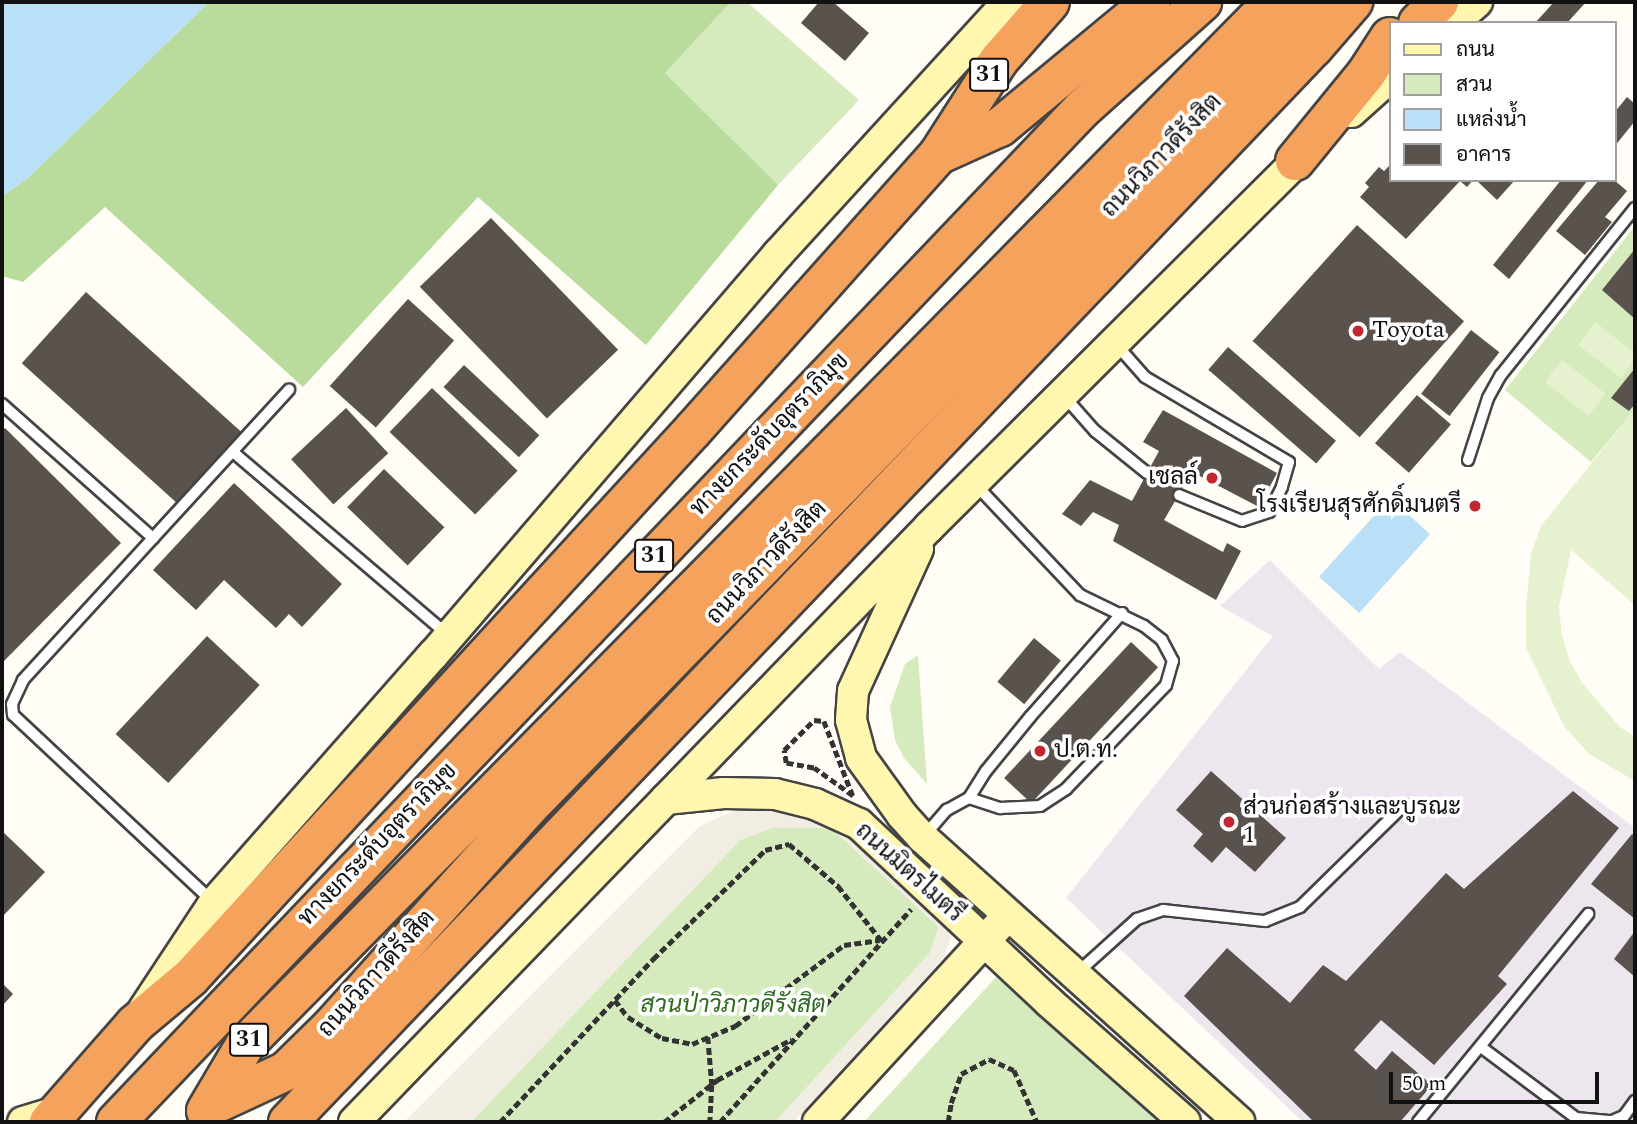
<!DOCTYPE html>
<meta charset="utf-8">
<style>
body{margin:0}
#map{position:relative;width:1637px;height:1124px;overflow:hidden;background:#fffdf5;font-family:Spectral,Sarabun,serif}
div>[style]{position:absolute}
.industrial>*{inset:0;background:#eee6ef}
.green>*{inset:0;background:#d5ebbd}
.forest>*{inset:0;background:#b9dc9c}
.pitch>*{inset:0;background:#e6f2cf;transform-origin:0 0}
.plaza>*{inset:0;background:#f1ede2}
.water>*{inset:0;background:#b9e0f7;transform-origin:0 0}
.building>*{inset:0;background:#5a524d;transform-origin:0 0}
.path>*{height:4.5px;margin-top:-2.25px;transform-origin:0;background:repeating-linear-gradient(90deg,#333 0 7px,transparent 0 10.5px)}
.roads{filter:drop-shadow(2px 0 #444) drop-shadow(-2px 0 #444) drop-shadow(0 2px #444) drop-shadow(0 -2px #444)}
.lane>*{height:10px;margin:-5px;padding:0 5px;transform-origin:5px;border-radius:5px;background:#fff}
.secondary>*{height:30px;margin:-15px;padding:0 15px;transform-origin:15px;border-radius:15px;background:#fff6b0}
.highway>*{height:38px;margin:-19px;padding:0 19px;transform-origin:19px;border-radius:19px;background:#f5a25d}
.dots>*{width:19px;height:19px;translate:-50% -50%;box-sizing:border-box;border:4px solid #fff;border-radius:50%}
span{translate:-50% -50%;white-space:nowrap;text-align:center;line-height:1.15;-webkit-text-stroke:7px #fff;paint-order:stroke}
.shield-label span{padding:2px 5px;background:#fff;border:2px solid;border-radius:5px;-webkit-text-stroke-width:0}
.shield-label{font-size:23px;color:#111;font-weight:700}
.street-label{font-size:24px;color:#111}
.poi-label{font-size:24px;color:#111}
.left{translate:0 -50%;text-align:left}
.right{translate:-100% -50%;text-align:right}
.park-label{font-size:24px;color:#2f6b1f;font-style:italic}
.frame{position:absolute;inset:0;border:4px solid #111;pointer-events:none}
.legend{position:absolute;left:1389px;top:21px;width:228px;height:161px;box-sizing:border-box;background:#fff;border:2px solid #a0a0a0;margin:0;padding:9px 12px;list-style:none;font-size:21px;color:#111}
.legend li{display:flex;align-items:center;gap:14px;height:35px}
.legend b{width:35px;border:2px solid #a0a0a0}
.scale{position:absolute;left:1389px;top:1072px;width:210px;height:32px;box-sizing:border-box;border:4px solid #111;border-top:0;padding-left:9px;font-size:21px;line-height:24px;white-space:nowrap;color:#111;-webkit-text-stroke:5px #fff;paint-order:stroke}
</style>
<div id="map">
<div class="industrial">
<div style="clip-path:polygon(1270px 560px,1379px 669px,1400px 652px,1635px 828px,1635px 1122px,1303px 1122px,1066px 898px,1273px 636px,1220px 606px)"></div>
</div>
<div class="green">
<div style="clip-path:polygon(731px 2px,747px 2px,859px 100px,778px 185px,665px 73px)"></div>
<div style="clip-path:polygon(1635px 226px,1635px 409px,1591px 462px,1505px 390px)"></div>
<div style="clip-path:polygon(918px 655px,927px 784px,904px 758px,895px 740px,890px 707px,905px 664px)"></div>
<div style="clip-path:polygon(771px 828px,831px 828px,939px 927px,930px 953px,775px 1122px,471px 1122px,740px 840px)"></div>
<div style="clip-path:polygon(996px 977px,1160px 1122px,864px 1122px)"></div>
</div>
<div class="forest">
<div style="clip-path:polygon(209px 2px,731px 2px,665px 73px,778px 185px,646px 345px,478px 197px,303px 387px,105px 207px,23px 282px,2px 276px,2px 196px,28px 178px)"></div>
</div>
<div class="pitch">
<div style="clip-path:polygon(1595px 322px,1635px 353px,1635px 360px,1621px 378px,1578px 345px)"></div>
<div style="left:1562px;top:360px;width:55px;height:28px;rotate:38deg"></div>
<div style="clip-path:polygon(1635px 409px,1635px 605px,1571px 550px,1559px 607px,1562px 635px,1570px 661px,1582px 683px,1620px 727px,1635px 737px,1635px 781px,1589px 754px,1564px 726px,1526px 648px,1526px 607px,1531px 554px,1541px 526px)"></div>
</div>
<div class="plaza">
<div style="clip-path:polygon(780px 806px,854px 830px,953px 932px,944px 957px,794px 1122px,775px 1122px,930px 953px,939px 927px,831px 828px,772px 828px,740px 840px,471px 1122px,404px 1122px,700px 826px,740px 808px)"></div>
</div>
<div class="water">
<div style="clip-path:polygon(2px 2px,209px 2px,28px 178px,2px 196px)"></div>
<div style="left:1390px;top:498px;width:54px;height:106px;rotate:42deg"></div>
</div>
<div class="building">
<div style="clip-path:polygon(819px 2px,833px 2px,869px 33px,845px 61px,801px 23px)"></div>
<div style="clip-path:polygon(1554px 2px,1586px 2px,1567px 23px,1535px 23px)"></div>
<div style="clip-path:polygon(1627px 97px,1635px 104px,1635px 121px,1614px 147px,1614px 113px)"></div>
<div style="clip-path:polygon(1390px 165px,1390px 180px,1473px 180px,1467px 187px,1460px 181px,1406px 239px,1360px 197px,1369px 187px,1365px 183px,1379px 167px,1384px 171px)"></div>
<div style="clip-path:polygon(1476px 180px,1515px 180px,1497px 200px)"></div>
<div style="clip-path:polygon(1561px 180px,1588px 180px,1509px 279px,1493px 265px)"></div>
<div style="clip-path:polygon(1599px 180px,1614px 180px,1627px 191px,1605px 217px,1612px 222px,1585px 255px,1556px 231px)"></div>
<div style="left:491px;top:218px;width:183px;height:99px;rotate:46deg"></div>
<div style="left:1357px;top:225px;width:144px;height:156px;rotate:42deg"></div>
<div style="clip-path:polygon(1635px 249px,1635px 319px,1602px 290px)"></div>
<div style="left:86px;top:292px;width:214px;height:96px;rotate:42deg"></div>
<div style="left:408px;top:299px;width:62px;height:117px;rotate:42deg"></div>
<div style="left:1471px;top:330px;width:36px;height:81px;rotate:38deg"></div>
<div style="left:1228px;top:347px;width:143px;height:30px;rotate:41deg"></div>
<div style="left:464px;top:365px;width:103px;height:30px;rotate:43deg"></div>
<div style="clip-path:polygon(1635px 368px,1635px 404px,1629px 411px,1611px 398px)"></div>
<div style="left:432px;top:388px;width:119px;height:61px;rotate:44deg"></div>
<div style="left:1417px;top:395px;width:45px;height:64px;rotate:41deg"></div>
<div style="left:346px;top:408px;width:62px;height:75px;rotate:47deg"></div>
<div style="clip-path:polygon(1163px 410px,1277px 473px,1259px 507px,1192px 472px,1164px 520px,1223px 552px,1227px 543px,1241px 551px,1216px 600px,1113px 541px,1119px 525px,1093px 512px,1081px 526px,1062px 514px,1090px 480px,1132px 501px,1159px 451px,1143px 442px)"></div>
<div style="clip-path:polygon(5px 428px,121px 543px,2px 663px,2px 431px)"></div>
<div style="left:384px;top:469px;width:84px;height:53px;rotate:44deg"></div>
<div style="clip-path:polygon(234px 483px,342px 584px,302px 627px,289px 614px,276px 628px,224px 580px,196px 610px,153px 570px)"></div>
<div style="left:207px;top:636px;width:72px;height:134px;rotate:43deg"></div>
<div style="left:1034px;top:638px;width:35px;height:57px;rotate:40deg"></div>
<div style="left:1131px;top:642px;width:37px;height:186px;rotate:43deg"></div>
<div style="clip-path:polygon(1211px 771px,1286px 838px,1255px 872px,1226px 847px,1212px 863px,1193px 846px,1203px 834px,1176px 810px)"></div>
<div style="clip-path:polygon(1573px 791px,1619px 828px,1498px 976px,1507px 984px,1434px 1065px,1381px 1020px,1354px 1050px,1376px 1070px,1392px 1051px,1432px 1085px,1400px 1122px,1314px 1122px,1184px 996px,1227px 948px,1290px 1003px,1323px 965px,1346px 981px,1446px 873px,1464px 889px)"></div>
<div style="clip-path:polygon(2px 831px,45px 872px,2px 917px)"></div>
<div style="clip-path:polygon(1632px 834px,1635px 836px,1635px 919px,1591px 884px)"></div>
<div style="clip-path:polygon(1635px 931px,1635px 977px,1614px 959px)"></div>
<div style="clip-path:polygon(2px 983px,13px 994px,2px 1006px)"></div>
</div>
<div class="path">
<div style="left:814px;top:720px;width:10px;rotate:6deg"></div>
<div style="left:824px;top:721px;width:80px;rotate:68.9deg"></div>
<div style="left:853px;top:796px;width:48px;rotate:-144.3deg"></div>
<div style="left:814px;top:768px;width:28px;rotate:-170deg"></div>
<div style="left:786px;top:763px;width:13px;rotate:-99deg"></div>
<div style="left:784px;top:750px;width:42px;rotate:-45deg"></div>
<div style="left:615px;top:1000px;width:21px;rotate:53deg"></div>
<div style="left:628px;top:1017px;width:40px;rotate:32deg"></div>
<div style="left:662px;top:1038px;width:31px;rotate:11deg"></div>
<div style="left:692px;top:1044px;width:47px;rotate:-22.7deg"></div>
<div style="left:735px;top:1026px;width:136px;rotate:-36.6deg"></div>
<div style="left:844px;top:945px;width:36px;rotate:-8deg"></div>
<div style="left:708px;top:1037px;width:48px;rotate:85.2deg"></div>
<div style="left:712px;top:1085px;width:37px;rotate:93deg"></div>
<div style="left:500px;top:1122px;width:224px;rotate:-46.8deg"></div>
<div style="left:653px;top:959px;width:156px;rotate:-44.2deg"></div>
<div style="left:765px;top:850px;width:25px;rotate:-14deg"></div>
<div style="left:789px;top:844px;width:65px;rotate:40.6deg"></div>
<div style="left:838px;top:886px;width:69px;rotate:51.5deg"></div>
<div style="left:664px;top:1122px;width:68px;rotate:-38.4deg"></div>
<div style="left:717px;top:1080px;width:85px;rotate:-28.7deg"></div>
<div style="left:720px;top:1122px;width:286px;rotate:-48.1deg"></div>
<div style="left:948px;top:1122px;width:19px;rotate:-81deg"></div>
<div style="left:951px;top:1103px;width:31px;rotate:-71deg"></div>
<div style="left:961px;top:1074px;width:32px;rotate:-28deg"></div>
<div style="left:989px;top:1059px;width:27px;rotate:24deg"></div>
<div style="left:1014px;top:1070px;width:57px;rotate:66.1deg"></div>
</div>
<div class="roads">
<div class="lane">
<div style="left:1115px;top:343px;width:45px;rotate:48.6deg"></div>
<div style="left:1145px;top:377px;width:167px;rotate:30.6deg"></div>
<div style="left:1289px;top:462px;width:26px;rotate:106deg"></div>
<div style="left:1282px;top:487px;width:28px;rotate:117deg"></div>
<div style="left:1269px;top:512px;width:28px;rotate:162deg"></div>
<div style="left:1242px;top:521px;width:68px;rotate:-157.6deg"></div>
<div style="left:1064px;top:396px;width:47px;rotate:48.5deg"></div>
<div style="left:1095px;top:431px;width:67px;rotate:38.9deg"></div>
<div style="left:2px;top:404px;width:202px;rotate:41.6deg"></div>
<div style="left:233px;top:452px;width:281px;rotate:40.4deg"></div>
<div style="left:1468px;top:460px;width:65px;rotate:-72.1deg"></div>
<div style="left:1488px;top:398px;width:26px;rotate:-61deg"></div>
<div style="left:1501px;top:375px;width:214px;rotate:-51.3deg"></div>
<div style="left:969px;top:798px;width:32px;rotate:-58deg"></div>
<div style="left:986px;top:771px;width:70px;rotate:-50.8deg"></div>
<div style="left:1030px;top:717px;width:139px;rotate:-48.5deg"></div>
<div style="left:924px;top:836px;width:35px;rotate:-49deg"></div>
<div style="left:947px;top:810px;width:25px;rotate:-29deg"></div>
<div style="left:969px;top:798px;width:33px;rotate:18deg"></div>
<div style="left:1000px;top:808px;width:40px;rotate:-2.9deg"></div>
<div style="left:1040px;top:806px;width:31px;rotate:-33deg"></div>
<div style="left:1066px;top:789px;width:144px;rotate:-46.1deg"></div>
<div style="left:1166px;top:685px;width:25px;rotate:-74deg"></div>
<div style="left:1173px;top:661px;width:24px;rotate:-118deg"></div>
<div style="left:1162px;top:640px;width:23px;rotate:-142deg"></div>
<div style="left:1144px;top:626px;width:71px;rotate:-154.2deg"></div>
<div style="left:1080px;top:595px;width:153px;rotate:-133.4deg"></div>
<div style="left:212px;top:901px;width:272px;rotate:-136.9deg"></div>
<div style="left:13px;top:715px;width:11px;rotate:-95deg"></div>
<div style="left:12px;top:704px;width:26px;rotate:-65deg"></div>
<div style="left:23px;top:680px;width:394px;rotate:-47.5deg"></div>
<div style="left:1077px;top:973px;width:81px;rotate:-42deg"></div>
<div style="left:1137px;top:919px;width:28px;rotate:-19deg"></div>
<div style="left:1163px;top:910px;width:103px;rotate:6.2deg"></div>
<div style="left:1265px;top:921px;width:38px;rotate:-22deg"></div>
<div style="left:1300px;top:907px;width:146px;rotate:-44.4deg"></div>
<div style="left:1481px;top:1047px;width:119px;rotate:36.8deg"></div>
<div style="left:1576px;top:1118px;width:36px;rotate:5deg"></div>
<div style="left:1612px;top:1121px;width:13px;rotate:-23deg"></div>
<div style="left:1624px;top:1116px;width:19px;rotate:-54deg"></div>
<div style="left:1418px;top:1122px;width:269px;rotate:-50.7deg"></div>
</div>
<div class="secondary">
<div style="left:1453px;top:23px;width:32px;rotate:-41deg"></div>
<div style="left:1351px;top:112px;width:52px;rotate:-41.9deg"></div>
<div style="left:918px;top:549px;width:156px;rotate:114.6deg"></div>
<div style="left:853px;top:691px;width:29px;rotate:94deg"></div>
<div style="left:851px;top:720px;width:39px;rotate:75deg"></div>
<div style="left:861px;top:758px;width:70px;rotate:54.3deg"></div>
<div style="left:902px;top:815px;width:31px;rotate:48deg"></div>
<div style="left:923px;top:838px;width:425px;rotate:41.9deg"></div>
<div style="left:666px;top:799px;width:58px;rotate:-5.9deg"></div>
<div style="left:724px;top:793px;width:51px;rotate:1.1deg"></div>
<div style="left:775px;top:794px;width:41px;rotate:14deg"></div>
<div style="left:815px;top:804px;width:48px;rotate:24.4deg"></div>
<div style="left:859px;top:824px;width:260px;rotate:43.1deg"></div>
<div style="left:1049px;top:1002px;width:181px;rotate:41.4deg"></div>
<div style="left:144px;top:1009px;width:127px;rotate:-56.6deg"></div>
<div style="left:214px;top:903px;width:331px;rotate:-48.6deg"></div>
<div style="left:433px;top:655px;width:529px;rotate:-49.29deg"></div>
<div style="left:778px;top:254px;width:341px;rotate:-47.6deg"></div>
<div style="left:23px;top:1122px;width:38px;rotate:-17deg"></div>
<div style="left:354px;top:1122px;width:827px;rotate:-45.98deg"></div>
<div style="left:929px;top:527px;width:539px;rotate:-44.85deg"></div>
<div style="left:818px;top:1122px;width:266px;rotate:-47.4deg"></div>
</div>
<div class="highway">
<div style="left:1418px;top:23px;width:30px;rotate:-45deg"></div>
<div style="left:938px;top:155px;width:68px;rotate:-24.3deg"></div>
<div style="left:1000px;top:127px;width:196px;rotate:-39.6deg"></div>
<div style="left:1295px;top:161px;width:112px;rotate:-50.8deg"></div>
<div style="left:1366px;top:74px;width:44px;rotate:-57deg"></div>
<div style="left:211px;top:1106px;width:83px;rotate:-25deg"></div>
<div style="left:286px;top:1071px;width:62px;rotate:-44.3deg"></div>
<div style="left:330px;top:1028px;width:293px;rotate:-48deg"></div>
<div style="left:526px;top:810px;width:1127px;rotate:-45.79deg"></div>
<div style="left:206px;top:1111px;width:77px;rotate:-59.4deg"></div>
<div style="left:245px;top:1045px;width:1464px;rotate:-45.41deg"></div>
<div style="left:49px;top:1122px;width:130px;rotate:-48.7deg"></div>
<div style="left:135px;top:1024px;width:73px;rotate:-40deg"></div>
<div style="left:191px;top:977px;width:742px;rotate:-47.46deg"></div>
<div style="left:693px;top:430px;width:368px;rotate:-48.3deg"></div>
<div style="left:938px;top:155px;width:113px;rotate:-57.3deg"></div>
<div style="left:999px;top:60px;width:77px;rotate:-48.7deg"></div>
<div style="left:116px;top:1122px;width:1400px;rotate:-46.36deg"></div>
<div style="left:1082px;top:109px;width:161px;rotate:-41.7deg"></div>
<div style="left:288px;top:1122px;width:1486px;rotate:-46.34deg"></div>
<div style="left:1314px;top:47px;width:60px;rotate:-49.1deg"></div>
</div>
</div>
<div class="dots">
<div style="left:1358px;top:331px;background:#c4262e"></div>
<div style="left:1212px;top:478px;background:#c4262e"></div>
<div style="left:1475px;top:506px;background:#c4262e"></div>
<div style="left:1040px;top:751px;background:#c4262e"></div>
<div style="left:1229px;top:822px;background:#c4262e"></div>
</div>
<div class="shield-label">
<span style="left:989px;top:75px">31</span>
<span style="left:654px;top:556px">31</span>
<span style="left:249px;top:1040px">31</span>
</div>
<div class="street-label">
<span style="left:1162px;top:156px;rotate:-46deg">ถนนวิภาวดีรังสิต</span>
<span style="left:770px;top:435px;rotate:-46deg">ทางยกระดับอุตราภิมุข</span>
<span style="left:767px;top:563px;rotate:-46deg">ถนนวิภาวดีรังสิต</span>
<span style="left:378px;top:845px;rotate:-46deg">ทางยกระดับอุตราภิมุข</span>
<span style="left:909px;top:873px;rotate:42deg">ถนนมิตรไมตรี</span>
<span style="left:377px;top:974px;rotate:-48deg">ถนนวิภาวดีรังสิต</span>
</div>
<div class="poi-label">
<span class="left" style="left:1372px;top:331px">Toyota</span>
<span class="right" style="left:1198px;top:478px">เชลล์</span>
<span class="right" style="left:1461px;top:506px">โรงเรียนสุรศักดิ์มนตรี</span>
<span class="left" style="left:1054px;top:751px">ป.ต.ท.</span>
<span class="left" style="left:1243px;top:822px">ส่วนก่อสร้างและบูรณะ<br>1</span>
</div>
<div class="park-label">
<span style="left:733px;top:1006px">สวนป่าวิภาวดีรังสิต</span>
</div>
<div class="frame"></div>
<ul class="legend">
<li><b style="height:9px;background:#fff6b0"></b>ถนน</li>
<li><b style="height:19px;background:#d5ebbd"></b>สวน</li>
<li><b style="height:19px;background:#b9e0f7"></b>แหล่งน้ำ</li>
<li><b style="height:19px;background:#5a524d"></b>อาคาร</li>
</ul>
<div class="scale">50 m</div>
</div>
